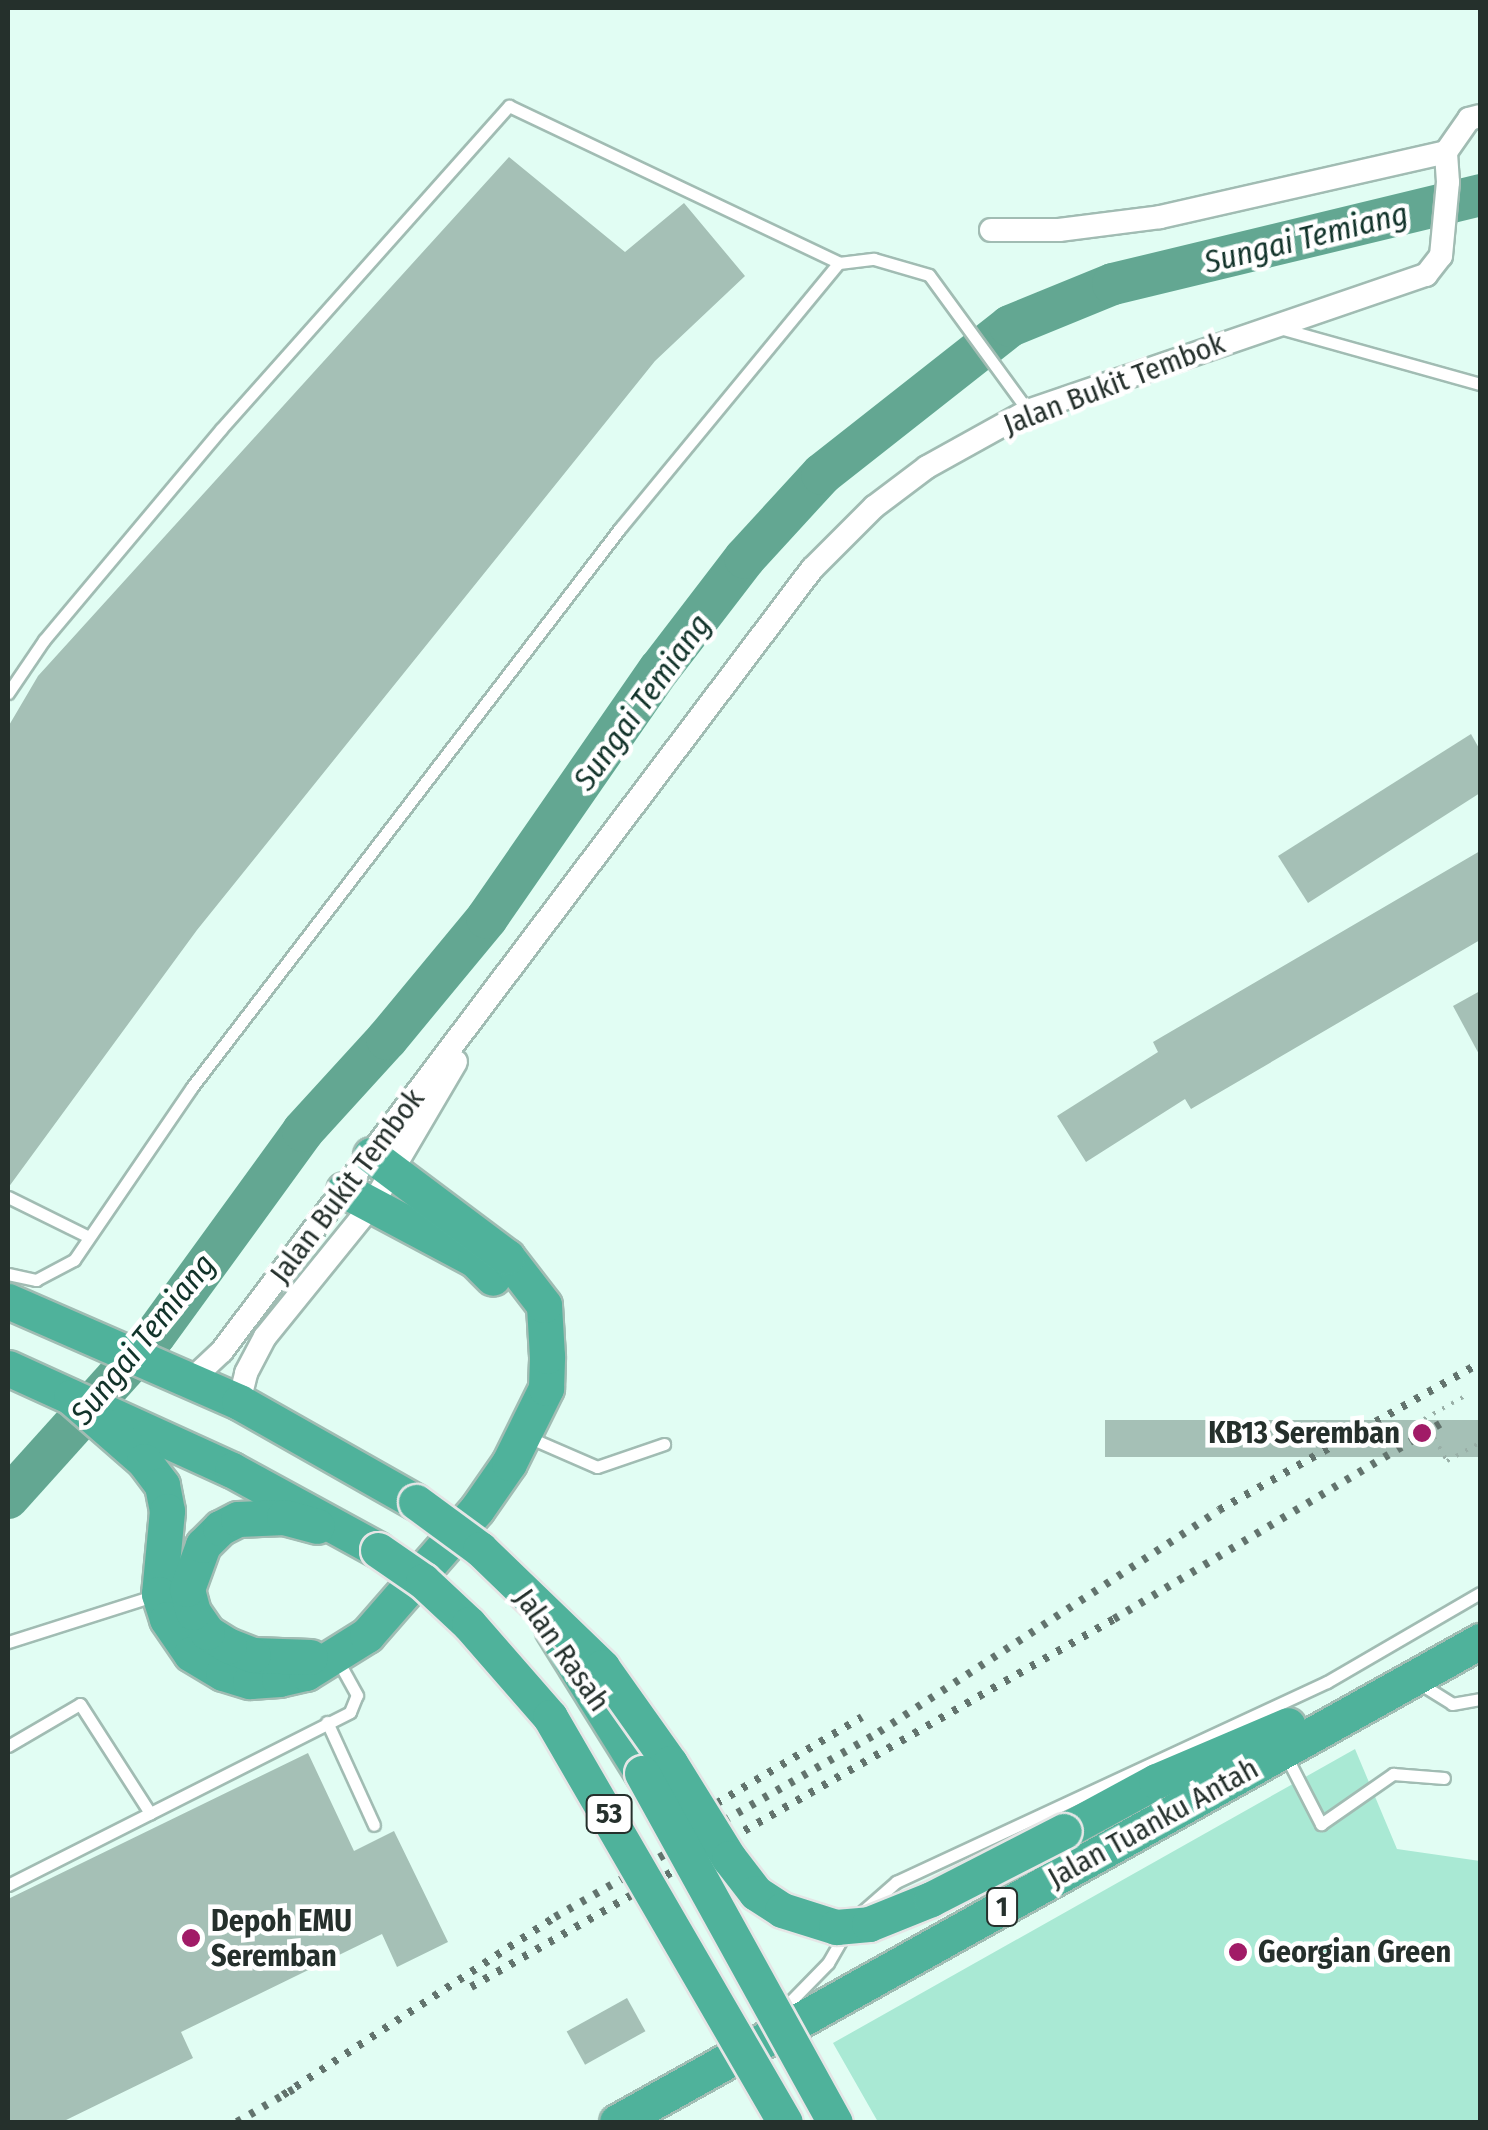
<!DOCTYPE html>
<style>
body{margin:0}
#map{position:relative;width:1488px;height:2130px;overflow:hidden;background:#e1fdf3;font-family:"Fira Sans Condensed",sans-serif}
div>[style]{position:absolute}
.green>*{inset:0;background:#a9e9d4}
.river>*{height:42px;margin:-21px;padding:0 21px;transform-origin:21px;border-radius:21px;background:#63a792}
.building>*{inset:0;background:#a5c0b6;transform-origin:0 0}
.path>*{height:4px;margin-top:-2px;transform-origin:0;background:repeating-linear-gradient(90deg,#99afa7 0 2.5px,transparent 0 10.5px)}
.roads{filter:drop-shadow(2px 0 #a1bcb3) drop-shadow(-2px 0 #a1bcb3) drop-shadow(0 2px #a1bcb3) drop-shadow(0 -2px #a1bcb3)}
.service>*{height:11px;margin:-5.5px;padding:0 5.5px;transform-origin:5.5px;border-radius:5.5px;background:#fff}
.minor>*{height:22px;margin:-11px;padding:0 11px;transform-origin:11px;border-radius:11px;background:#fff}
.trunk>*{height:35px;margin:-17.5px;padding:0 17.5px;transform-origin:17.5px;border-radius:17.5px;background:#4fb29b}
.rail>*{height:8px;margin-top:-4px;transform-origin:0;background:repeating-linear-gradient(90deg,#62736d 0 5px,transparent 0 15px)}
.path-bridge>*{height:4px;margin-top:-2px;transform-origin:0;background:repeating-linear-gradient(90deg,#99afa7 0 2.5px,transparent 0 10.5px)}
.bridges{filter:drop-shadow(2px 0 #e5e6e6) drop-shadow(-2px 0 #e5e6e6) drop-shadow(0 2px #e5e6e6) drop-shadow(0 -2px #e5e6e6)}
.trunk-bridge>*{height:35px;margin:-17.5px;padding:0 17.5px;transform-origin:17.5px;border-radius:17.5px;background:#4fb29b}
.dots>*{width:28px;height:28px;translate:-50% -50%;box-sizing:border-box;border:5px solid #fff;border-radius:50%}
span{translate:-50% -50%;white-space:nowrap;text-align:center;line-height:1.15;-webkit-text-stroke:9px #fff;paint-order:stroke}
.shield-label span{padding:2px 8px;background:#fff;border:2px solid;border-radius:8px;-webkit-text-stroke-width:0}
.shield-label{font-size:28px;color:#25302c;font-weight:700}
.street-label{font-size:30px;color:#25302c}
.poi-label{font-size:30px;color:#25302c;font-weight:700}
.right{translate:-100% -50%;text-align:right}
.left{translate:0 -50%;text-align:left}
.water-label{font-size:32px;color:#12332a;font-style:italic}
.frame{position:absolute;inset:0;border:10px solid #25302c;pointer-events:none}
</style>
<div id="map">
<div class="green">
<div style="clip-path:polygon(1355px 1749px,1397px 1849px,1480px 1861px,1480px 2122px,878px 2122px,833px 2043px)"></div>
</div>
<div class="river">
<div style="left:8px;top:1498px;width:219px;rotate:-48deg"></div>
<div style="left:155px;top:1335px;width:252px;rotate:-54deg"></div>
<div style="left:303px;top:1131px;width:125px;rotate:-47.6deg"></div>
<div style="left:387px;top:1039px;width:157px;rotate:-50.4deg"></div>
<div style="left:487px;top:918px;width:302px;rotate:-55.3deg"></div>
<div style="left:659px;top:670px;width:141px;rotate:-52.5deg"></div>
<div style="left:745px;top:558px;width:114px;rotate:-47.5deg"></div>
<div style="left:822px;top:474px;width:239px;rotate:-38.2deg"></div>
<div style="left:1010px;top:326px;width:111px;rotate:-22.2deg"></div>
<div style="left:1113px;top:284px;width:378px;rotate:-13.6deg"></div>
</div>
<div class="building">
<div style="clip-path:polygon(509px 157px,625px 252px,684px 203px,745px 276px,655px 361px,197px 930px,8px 1188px,8px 727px,38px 676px)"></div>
<div style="clip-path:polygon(1471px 734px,1480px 750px,1480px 793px,1308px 903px,1278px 856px)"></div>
<div style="clip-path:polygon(1480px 851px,1480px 940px,1191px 1109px,1185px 1099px,1086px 1162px,1057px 1116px,1158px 1052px,1153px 1042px)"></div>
<div style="clip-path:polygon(1480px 991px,1480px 1056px,1453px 1006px)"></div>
<div style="left:1480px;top:1420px;width:37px;height:375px;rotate:90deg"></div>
<div style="clip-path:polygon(308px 1753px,354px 1851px,394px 1831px,448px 1942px,397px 1967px,382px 1934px,181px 2032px,193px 2058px,62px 2122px,8px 2122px,8px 1899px)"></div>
<div style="left:627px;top:1998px;width:38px;height:69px;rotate:61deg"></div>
</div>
<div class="path">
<div style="left:1424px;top:1419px;width:47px;rotate:-29.3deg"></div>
<div style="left:1447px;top:1461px;width:38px;rotate:-29deg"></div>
</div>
<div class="roads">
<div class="service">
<div style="left:1283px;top:329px;width:205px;rotate:15.6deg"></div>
<div style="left:8px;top:693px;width:64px;rotate:-55.8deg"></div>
<div style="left:44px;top:640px;width:275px;rotate:-50deg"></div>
<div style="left:221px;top:429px;width:433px;rotate:-48.3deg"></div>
<div style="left:509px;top:106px;width:365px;rotate:25.4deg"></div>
<div style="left:839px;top:263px;width:35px;rotate:-7deg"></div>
<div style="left:874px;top:259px;width:57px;rotate:16.2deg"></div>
<div style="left:929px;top:275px;width:168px;rotate:53.9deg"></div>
<div style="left:8px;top:1197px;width:90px;rotate:26.3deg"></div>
<div style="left:8px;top:1274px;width:29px;rotate:12deg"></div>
<div style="left:36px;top:1280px;width:43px;rotate:-27.8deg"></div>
<div style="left:74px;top:1260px;width:209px;rotate:-55.7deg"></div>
<div style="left:192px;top:1087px;width:705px;rotate:-52.55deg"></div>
<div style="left:621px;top:527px;width:342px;rotate:-50.5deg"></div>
<div style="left:528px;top:1437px;width:75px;rotate:23.5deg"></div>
<div style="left:597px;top:1467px;width:71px;rotate:-18.9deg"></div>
<div style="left:8px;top:1642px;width:155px;rotate:-17.6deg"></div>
<div style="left:1419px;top:1683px;width:39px;rotate:32deg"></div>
<div style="left:1452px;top:1704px;width:28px;rotate:-10deg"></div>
<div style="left:327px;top:1722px;width:113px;rotate:65.5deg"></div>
<div style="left:8px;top:1746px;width:83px;rotate:-30.3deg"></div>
<div style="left:80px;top:1704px;width:130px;rotate:57.3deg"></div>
<div style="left:1285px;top:1754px;width:79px;rotate:62.8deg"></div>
<div style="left:1321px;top:1824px;width:88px;rotate:-34.8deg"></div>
<div style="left:1393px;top:1774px;width:51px;rotate:4.5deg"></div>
<div style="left:8px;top:1885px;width:383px;rotate:-26.8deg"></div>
<div style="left:350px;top:1712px;width:18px;rotate:-68deg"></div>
<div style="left:357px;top:1695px;width:39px;rotate:-119deg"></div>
<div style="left:855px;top:1918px;width:55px;rotate:-41.3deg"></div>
<div style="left:896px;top:1882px;width:475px;rotate:-24.9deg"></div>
<div style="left:1327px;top:1682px;width:177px;rotate:-30.2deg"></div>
<div style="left:781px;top:2011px;width:67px;rotate:-45.6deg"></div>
<div style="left:828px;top:1963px;width:34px;rotate:-60deg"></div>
</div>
<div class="minor">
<div style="left:991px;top:230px;width:68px"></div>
<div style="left:1059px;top:230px;width:102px;rotate:-7.3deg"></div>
<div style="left:1160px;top:217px;width:293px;rotate:-12.8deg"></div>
<div style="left:1446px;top:152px;width:40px;rotate:-55.1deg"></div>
<div style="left:1469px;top:119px;width:11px;rotate:-15deg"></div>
<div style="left:189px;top:1382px;width:45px;rotate:-43.2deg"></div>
<div style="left:222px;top:1351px;width:980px;rotate:-52.97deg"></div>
<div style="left:812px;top:569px;width:88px;rotate:-45deg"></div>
<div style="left:874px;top:507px;width:66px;rotate:-37deg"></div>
<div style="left:927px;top:467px;width:115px;rotate:-29deg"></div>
<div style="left:1028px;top:411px;width:421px;rotate:-18.9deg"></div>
<div style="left:1426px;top:275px;width:24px;rotate:-52deg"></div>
<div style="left:1441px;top:256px;width:74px;rotate:-84.6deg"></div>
<div style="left:1448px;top:182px;width:30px;rotate:-94deg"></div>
<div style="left:239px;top:1402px;width:30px;rotate:-76deg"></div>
<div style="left:246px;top:1373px;width:41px;rotate:-62.2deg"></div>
<div style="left:265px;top:1337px;width:170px;rotate:-51deg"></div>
<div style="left:372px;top:1205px;width:166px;rotate:-59.6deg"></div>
</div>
<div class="trunk">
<div style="left:344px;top:1190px;width:149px;rotate:28.1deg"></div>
<div style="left:475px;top:1260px;width:25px;rotate:45deg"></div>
<div style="left:8px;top:1301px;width:252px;rotate:23.6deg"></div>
<div style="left:239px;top:1402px;width:203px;rotate:29.5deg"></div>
<div style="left:8px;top:1368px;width:246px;rotate:24.5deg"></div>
<div style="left:232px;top:1470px;width:166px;rotate:28.7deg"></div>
<div style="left:71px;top:1397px;width:97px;rotate:41.2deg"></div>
<div style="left:144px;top:1461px;width:30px;rotate:53deg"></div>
<div style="left:162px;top:1485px;width:26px;rotate:79deg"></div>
<div style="left:167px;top:1511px;width:83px;rotate:95.5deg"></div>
<div style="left:159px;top:1594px;width:26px;rotate:72deg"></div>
<div style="left:167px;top:1619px;width:42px;rotate:55.6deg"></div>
<div style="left:191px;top:1654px;width:37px;rotate:31deg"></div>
<div style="left:223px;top:1673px;width:28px;rotate:17deg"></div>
<div style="left:250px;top:1681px;width:29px;rotate:-4deg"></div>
<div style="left:279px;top:1679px;width:28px;rotate:-13deg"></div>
<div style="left:306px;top:1673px;width:72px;rotate:-31.9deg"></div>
<div style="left:367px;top:1635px;width:167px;rotate:-48.9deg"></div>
<div style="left:477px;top:1509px;width:56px;rotate:-55.2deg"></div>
<div style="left:509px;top:1463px;width:84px;rotate:-63.7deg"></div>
<div style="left:546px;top:1388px;width:32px;rotate:-88deg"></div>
<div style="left:547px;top:1356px;width:51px;rotate:-93.4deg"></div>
<div style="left:544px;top:1305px;width:61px;rotate:-127.6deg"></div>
<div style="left:507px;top:1257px;width:170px;rotate:-143.1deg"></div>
<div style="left:553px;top:1630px;width:168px;rotate:58.1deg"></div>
<div style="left:310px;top:1657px;width:57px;rotate:-178deg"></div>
<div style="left:253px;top:1655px;width:26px;rotate:-159deg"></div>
<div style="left:229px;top:1646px;width:26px;rotate:-148deg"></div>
<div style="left:207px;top:1632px;width:24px;rotate:-125deg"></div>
<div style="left:193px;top:1612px;width:24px;rotate:-105deg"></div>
<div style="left:187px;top:1589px;width:47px;rotate:-70deg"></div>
<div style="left:203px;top:1545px;width:24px;rotate:-45deg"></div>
<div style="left:220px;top:1528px;width:20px;rotate:-27deg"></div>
<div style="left:238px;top:1519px;width:46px;rotate:-2.5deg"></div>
<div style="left:284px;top:1517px;width:34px;rotate:15deg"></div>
<div style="left:1064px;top:1831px;width:105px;rotate:-28.5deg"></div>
<div style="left:1156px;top:1781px;width:143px;rotate:-23deg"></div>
<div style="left:617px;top:2122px;width:988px;rotate:-29.13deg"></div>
</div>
</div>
<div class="rail">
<div style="left:665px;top:1834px;width:229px;rotate:-30.7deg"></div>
<div style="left:471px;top:1987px;width:741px;rotate:-29.78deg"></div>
<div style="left:1114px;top:1619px;width:380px;rotate:-30.9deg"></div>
<div style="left:283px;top:2095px;width:325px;rotate:-33.2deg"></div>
<div style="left:555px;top:1917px;width:373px;rotate:-29.7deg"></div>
<div style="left:879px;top:1732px;width:406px;rotate:-33.1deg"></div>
<div style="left:1219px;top:1510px;width:300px;rotate:-29.4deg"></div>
<div style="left:237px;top:2122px;width:66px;rotate:-30.1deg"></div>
</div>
<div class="path-bridge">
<div style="left:1424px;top:1419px;width:48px;rotate:61.3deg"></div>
</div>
<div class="bridges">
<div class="trunk-bridge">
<div style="left:416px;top:1502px;width:79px;rotate:36.3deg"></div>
<div style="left:480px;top:1549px;width:170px;rotate:44deg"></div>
<div style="left:602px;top:1667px;width:118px;rotate:54.7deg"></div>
<div style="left:670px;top:1763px;width:112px;rotate:58.2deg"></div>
<div style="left:729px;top:1858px;width:44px;rotate:52.4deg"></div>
<div style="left:756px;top:1893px;width:31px;rotate:33deg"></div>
<div style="left:782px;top:1910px;width:57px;rotate:17.5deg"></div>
<div style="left:836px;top:1927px;width:33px;rotate:-5deg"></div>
<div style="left:869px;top:1924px;width:67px;rotate:-22deg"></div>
<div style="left:931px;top:1899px;width:149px;rotate:-27.1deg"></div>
<div style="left:378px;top:1550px;width:55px;rotate:34.6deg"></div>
<div style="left:423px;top:1581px;width:63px;rotate:43.1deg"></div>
<div style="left:469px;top:1624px;width:123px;rotate:48.9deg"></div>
<div style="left:550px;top:1717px;width:468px;rotate:59.9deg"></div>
<div style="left:642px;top:1773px;width:399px;rotate:61.1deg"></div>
</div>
</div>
<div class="dots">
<div style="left:1422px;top:1433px;background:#a11b67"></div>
<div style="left:191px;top:1938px;background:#a11b67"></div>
<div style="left:1238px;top:1952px;background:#a11b67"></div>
</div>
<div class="shield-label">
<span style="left:609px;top:1814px">53</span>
<span style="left:1002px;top:1907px">1</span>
</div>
<div class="street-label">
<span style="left:1114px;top:384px;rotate:-21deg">Jalan Bukit Tembok</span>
<span style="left:347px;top:1186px;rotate:-53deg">Jalan Bukit Tembok</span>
<span style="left:562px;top:1650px;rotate:55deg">Jalan Rasah</span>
<span style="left:1153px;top:1823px;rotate:-29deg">Jalan Tuanku Antah</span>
</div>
<div class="poi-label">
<span class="right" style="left:1400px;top:1433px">KB13 Seremban</span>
<span class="left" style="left:211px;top:1938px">Depoh EMU<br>Seremban</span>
<span class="left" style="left:1258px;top:1952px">Georgian Green</span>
</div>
<div class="water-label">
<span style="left:1306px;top:238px;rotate:-14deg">Sungai Temiang</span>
<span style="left:642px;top:702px;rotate:-54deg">Sungai Temiang</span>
<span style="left:143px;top:1339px;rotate:-51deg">Sungai Temiang</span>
</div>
<div class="frame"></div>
</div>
